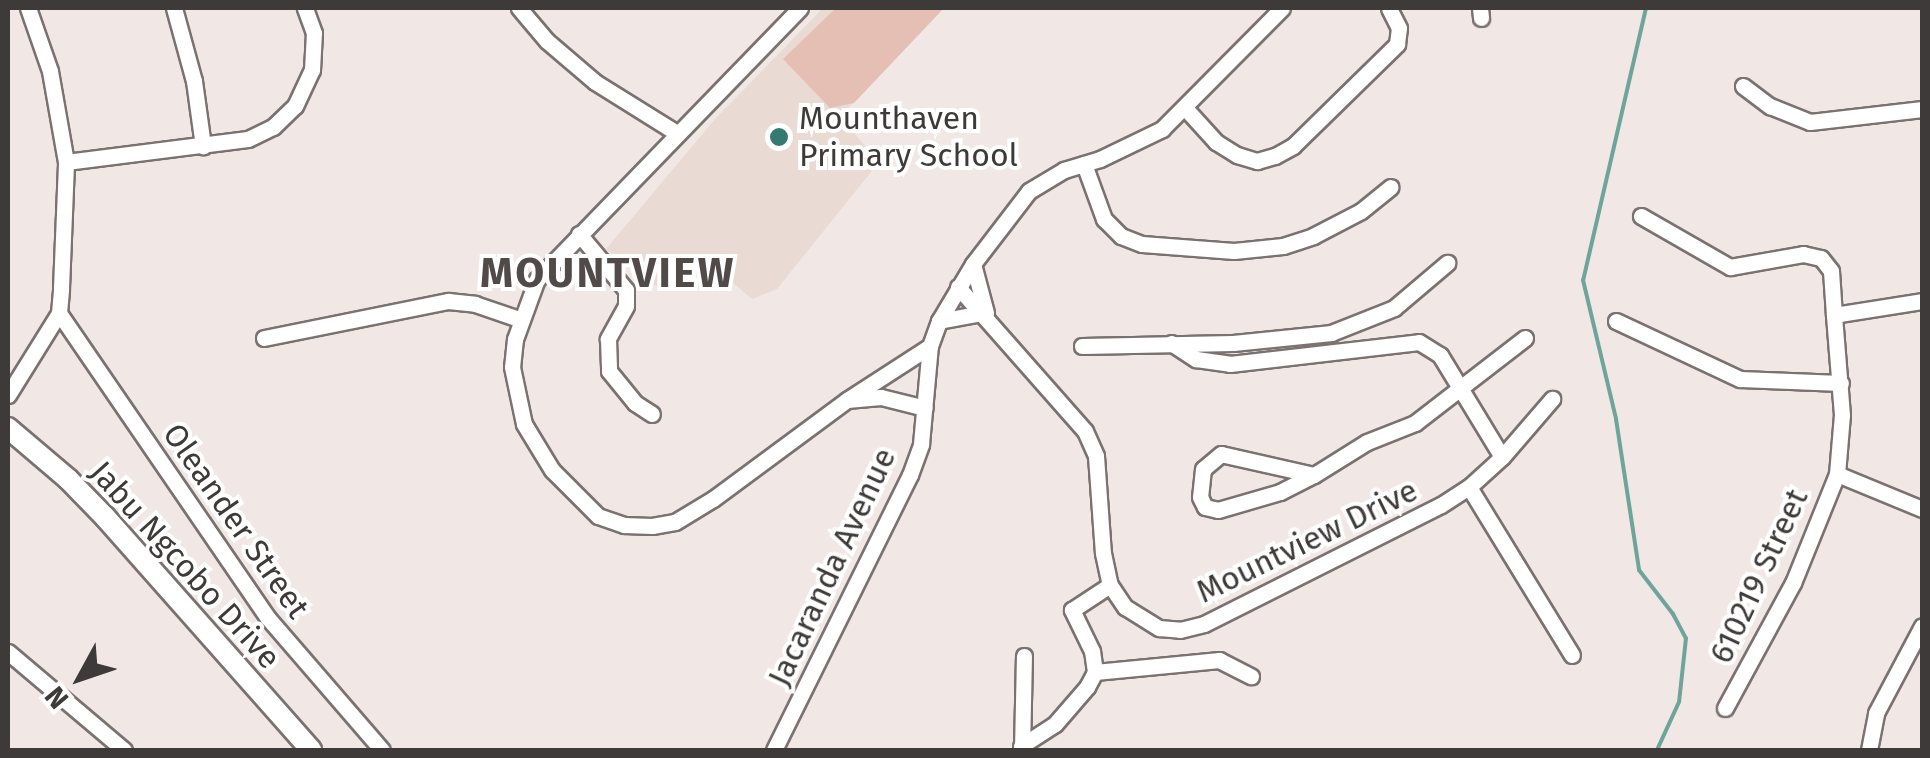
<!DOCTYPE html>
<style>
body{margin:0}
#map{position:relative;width:1930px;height:758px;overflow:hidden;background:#f1e8e6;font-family:"Fira Sans",sans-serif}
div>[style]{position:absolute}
.built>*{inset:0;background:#eadad4}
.green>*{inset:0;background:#e5bfb3}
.stream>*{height:4px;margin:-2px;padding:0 2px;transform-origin:2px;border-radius:2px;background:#6fa49b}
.roads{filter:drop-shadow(2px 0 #7a7270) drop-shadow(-2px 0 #7a7270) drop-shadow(0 2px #7a7270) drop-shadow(0 -2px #7a7270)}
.street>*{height:15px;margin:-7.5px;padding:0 7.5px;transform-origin:7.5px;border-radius:7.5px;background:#fff}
.secondary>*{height:20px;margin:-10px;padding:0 10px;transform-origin:10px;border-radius:10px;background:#fff}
.dots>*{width:28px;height:28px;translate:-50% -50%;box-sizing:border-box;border:5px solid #fff;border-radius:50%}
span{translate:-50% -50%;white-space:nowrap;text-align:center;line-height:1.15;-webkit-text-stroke:8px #fff;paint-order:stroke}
.poi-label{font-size:32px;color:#3d3a39}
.left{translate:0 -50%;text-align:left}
.street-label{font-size:32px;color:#3d3a39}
.district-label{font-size:42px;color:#514a48;font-weight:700;letter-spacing:2.5px}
.frame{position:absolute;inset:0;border:10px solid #3d3a39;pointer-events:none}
.north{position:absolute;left:30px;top:628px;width:100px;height:100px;-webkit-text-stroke:8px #fff;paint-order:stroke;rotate:230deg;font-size:28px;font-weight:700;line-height:40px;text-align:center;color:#3d3a39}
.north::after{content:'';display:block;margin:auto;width:35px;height:45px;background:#3d3a39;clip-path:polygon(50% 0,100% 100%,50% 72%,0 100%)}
</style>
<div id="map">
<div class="built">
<div style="clip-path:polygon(823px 8px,944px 8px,840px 117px,874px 156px,871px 172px,777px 289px,752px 299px,702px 257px,661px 288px,644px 280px,606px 249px,715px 119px)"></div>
</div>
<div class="green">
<div style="clip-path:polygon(836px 8px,944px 8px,854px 103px,830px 108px,783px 59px)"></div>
</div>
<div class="stream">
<div style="left:1646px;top:8px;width:279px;rotate:103deg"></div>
<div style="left:1583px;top:280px;width:143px;rotate:76.6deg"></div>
<div style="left:1616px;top:419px;width:153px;rotate:81.3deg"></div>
<div style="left:1639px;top:570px;width:56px;rotate:52.3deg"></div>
<div style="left:1673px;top:614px;width:27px;rotate:62deg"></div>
<div style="left:1686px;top:638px;width:64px;rotate:96.2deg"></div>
<div style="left:1679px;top:702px;width:53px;rotate:114.6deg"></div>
</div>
<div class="roads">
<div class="street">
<div style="left:174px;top:8px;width:76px;rotate:74.7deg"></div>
<div style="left:194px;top:81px;width:66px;rotate:82.1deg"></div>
<div style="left:519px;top:8px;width:43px;rotate:49.7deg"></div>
<div style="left:547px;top:41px;width:63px;rotate:40.5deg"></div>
<div style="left:595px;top:82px;width:97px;rotate:31.9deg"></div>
<div style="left:800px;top:8px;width:378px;rotate:134.1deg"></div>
<div style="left:537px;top:279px;width:64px;rotate:110.1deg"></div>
<div style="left:515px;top:339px;width:28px;rotate:96deg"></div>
<div style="left:512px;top:367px;width:58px;rotate:78.1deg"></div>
<div style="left:524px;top:424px;width:54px;rotate:58.7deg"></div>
<div style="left:552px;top:470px;width:65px;rotate:45deg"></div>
<div style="left:598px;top:516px;width:28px;rotate:19deg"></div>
<div style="left:624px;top:525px;width:28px;rotate:2deg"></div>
<div style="left:652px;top:526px;width:23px;rotate:-10deg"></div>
<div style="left:675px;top:522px;width:44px;rotate:-31.2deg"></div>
<div style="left:713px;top:499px;width:167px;rotate:-36.5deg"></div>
<div style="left:847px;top:400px;width:34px;rotate:-5deg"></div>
<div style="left:881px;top:397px;width:45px;rotate:14deg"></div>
<div style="left:1480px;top:8px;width:10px;rotate:84deg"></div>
<div style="left:1743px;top:86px;width:34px;rotate:37deg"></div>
<div style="left:1770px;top:106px;width:43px;rotate:21.8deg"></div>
<div style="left:1810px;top:122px;width:113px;rotate:-6.6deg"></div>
<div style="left:1186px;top:109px;width:45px;rotate:47.7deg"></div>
<div style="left:1216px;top:142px;width:25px;rotate:32deg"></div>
<div style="left:1237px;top:155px;width:21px;rotate:17deg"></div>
<div style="left:1257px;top:161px;width:19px;rotate:-16deg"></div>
<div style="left:1275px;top:156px;width:21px;rotate:-29deg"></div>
<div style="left:1293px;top:146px;width:146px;rotate:-44.4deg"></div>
<div style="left:1397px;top:44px;width:16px;rotate:-83deg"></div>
<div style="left:1399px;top:28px;width:22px;rotate:-117deg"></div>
<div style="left:66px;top:162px;width:183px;rotate:-7.2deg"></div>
<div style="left:248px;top:139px;width:28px;rotate:-26deg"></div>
<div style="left:273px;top:127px;width:30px;rotate:-44deg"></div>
<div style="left:295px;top:106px;width:40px;rotate:-65deg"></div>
<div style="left:312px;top:70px;width:37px;rotate:-87deg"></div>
<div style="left:314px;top:33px;width:27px;rotate:-110deg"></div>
<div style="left:1084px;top:164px;width:59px;rotate:70deg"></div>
<div style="left:1104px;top:219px;width:24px;rotate:45deg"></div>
<div style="left:1121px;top:236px;width:22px;rotate:21deg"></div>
<div style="left:1142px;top:244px;width:92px;rotate:4.4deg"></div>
<div style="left:1234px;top:251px;width:49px;rotate:-5.8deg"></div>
<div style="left:1283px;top:246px;width:32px;rotate:-18deg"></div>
<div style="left:1313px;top:236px;width:54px;rotate:-27.5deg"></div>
<div style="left:1361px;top:211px;width:38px;rotate:-39deg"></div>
<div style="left:1641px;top:216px;width:103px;rotate:29.8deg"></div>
<div style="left:1730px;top:267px;width:74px;rotate:-10.1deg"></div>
<div style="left:1803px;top:254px;width:18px;rotate:13deg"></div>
<div style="left:1821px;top:258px;width:16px;rotate:52deg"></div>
<div style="left:1831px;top:271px;width:44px;rotate:86.1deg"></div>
<div style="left:579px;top:234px;width:73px;rotate:50deg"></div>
<div style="left:626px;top:290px;width:16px;rotate:90deg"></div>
<div style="left:626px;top:306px;width:38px;rotate:119deg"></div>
<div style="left:608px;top:339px;width:32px;rotate:88deg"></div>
<div style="left:609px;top:371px;width:41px;rotate:50.9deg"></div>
<div style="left:635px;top:403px;width:20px;rotate:33deg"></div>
<div style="left:973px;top:264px;width:51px;rotate:75.1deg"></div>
<div style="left:958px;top:287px;width:192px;rotate:48.6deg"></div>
<div style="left:1085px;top:431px;width:27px;rotate:66deg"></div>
<div style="left:1096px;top:456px;width:97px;rotate:85.9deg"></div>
<div style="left:1103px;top:553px;width:33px;rotate:78deg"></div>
<div style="left:1110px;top:585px;width:27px;rotate:56deg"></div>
<div style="left:1125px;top:607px;width:40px;rotate:32deg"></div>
<div style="left:1159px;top:628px;width:21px;rotate:5deg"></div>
<div style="left:1180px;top:630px;width:25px;rotate:-14deg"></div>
<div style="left:1204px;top:624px;width:265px;rotate:-26.7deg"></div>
<div style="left:1441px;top:505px;width:33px;rotate:-33deg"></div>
<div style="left:1469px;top:487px;width:45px;rotate:-42.3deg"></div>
<div style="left:1502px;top:457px;width:77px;rotate:-49.2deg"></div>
<div style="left:59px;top:313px;width:370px;rotate:55.6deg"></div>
<div style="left:268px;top:618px;width:174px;rotate:49.2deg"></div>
<div style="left:939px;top:321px;width:44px;rotate:-10.5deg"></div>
<div style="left:1616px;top:321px;width:137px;rotate:25.1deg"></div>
<div style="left:1740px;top:379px;width:101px;rotate:2.3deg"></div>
<div style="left:264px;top:338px;width:188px;rotate:-11.4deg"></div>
<div style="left:448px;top:301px;width:27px;rotate:6deg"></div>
<div style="left:475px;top:304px;width:46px;rotate:18.8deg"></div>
<div style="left:1171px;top:343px;width:30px;rotate:33deg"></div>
<div style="left:1196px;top:359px;width:34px;rotate:8deg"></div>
<div style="left:1230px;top:364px;width:190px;rotate:-6.6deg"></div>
<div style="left:1419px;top:342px;width:25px;rotate:32deg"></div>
<div style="left:1440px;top:355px;width:119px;rotate:58.7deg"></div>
<div style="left:1082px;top:346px;width:151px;rotate:-1.1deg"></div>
<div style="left:1233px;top:343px;width:99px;rotate:-5.8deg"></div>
<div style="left:1331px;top:333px;width:68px;rotate:-21.6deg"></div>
<div style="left:1394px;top:308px;width:70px;rotate:-40.3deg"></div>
<div style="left:8px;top:395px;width:97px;rotate:-58.1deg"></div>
<div style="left:59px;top:313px;width:25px;rotate:-85deg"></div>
<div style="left:61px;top:288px;width:126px;rotate:-87.7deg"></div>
<div style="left:66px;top:162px;width:92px;rotate:-100deg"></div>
<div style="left:50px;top:71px;width:67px;rotate:-109.2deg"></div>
<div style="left:850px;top:398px;width:95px;rotate:-33deg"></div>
<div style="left:1837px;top:474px;width:92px;rotate:22.4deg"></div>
<div style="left:1314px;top:475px;width:95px;rotate:-167.3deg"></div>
<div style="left:1221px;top:454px;width:23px;rotate:140deg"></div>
<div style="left:1203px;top:469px;width:28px;rotate:96deg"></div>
<div style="left:1200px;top:497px;width:11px;rotate:63deg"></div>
<div style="left:1205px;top:507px;width:13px;rotate:13deg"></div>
<div style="left:1218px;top:510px;width:65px;rotate:-16.2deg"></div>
<div style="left:1280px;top:492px;width:38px;rotate:-27deg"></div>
<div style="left:1314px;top:475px;width:62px;rotate:-31.9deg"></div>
<div style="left:1367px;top:442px;width:52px;rotate:-21.6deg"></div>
<div style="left:1415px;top:423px;width:139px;rotate:-37.7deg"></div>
<div style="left:1469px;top:487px;width:197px;rotate:58.5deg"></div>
<div style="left:8px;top:652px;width:152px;rotate:40.2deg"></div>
<div style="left:1095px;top:672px;width:125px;rotate:-5.5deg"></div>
<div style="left:1219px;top:660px;width:36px;rotate:27deg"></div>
<div style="left:1725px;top:708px;width:142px;rotate:-61.5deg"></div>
<div style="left:1793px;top:583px;width:118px;rotate:-68deg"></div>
<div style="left:1837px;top:474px;width:59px;rotate:-85.2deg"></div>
<div style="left:1842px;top:415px;width:100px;rotate:-94.6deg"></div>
<div style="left:1834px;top:315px;width:89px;rotate:-9deg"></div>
<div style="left:1021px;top:746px;width:40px;rotate:-32.9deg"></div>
<div style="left:1055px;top:724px;width:49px;rotate:-49.1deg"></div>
<div style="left:1087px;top:687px;width:17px;rotate:-62deg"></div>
<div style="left:1095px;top:672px;width:21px;rotate:-98deg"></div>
<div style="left:1092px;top:651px;width:46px;rotate:-116deg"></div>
<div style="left:1072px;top:610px;width:45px;rotate:-33.3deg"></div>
<div style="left:774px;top:750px;width:307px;rotate:-63.7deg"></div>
<div style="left:910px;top:475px;width:33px;rotate:-70deg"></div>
<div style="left:921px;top:444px;width:98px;rotate:-84.8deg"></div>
<div style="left:930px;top:346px;width:27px;rotate:-70deg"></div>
<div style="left:939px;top:321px;width:66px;rotate:-59.2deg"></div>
<div style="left:973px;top:264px;width:92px;rotate:-52.5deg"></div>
<div style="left:1029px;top:191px;width:41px;rotate:-31deg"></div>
<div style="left:1064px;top:170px;width:38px;rotate:-17deg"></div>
<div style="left:1100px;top:159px;width:69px;rotate:-25.8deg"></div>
<div style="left:1162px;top:129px;width:170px;rotate:-45.2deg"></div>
<div style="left:1022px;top:750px;width:94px;rotate:-88.8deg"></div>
<div style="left:1869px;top:750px;width:38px;rotate:-79deg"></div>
<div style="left:1876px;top:713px;width:98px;rotate:-62.1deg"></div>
</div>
<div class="secondary">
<div style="left:8px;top:428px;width:79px;rotate:40.4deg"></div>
<div style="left:68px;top:479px;width:53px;rotate:45.8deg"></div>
<div style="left:105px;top:517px;width:311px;rotate:48.5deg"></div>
</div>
</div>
<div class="dots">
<div style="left:779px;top:137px;background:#357a70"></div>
</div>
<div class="poi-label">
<span class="left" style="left:799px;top:137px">Mounthaven<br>Primary School</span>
</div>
<div class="street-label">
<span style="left:236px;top:521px;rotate:55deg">Oleander Street</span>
<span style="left:1307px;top:541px;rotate:-26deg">Mountview Drive</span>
<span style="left:185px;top:565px;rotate:48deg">Jabu Ngcobo Drive</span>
<span style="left:832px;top:567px;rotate:-65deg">Jacaranda Avenue</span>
<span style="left:1759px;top:576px;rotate:-65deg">610219 Street</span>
</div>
<div class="district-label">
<span style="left:608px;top:273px">MOUNTVIEW</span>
</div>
<div class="frame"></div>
<div class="north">N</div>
</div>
